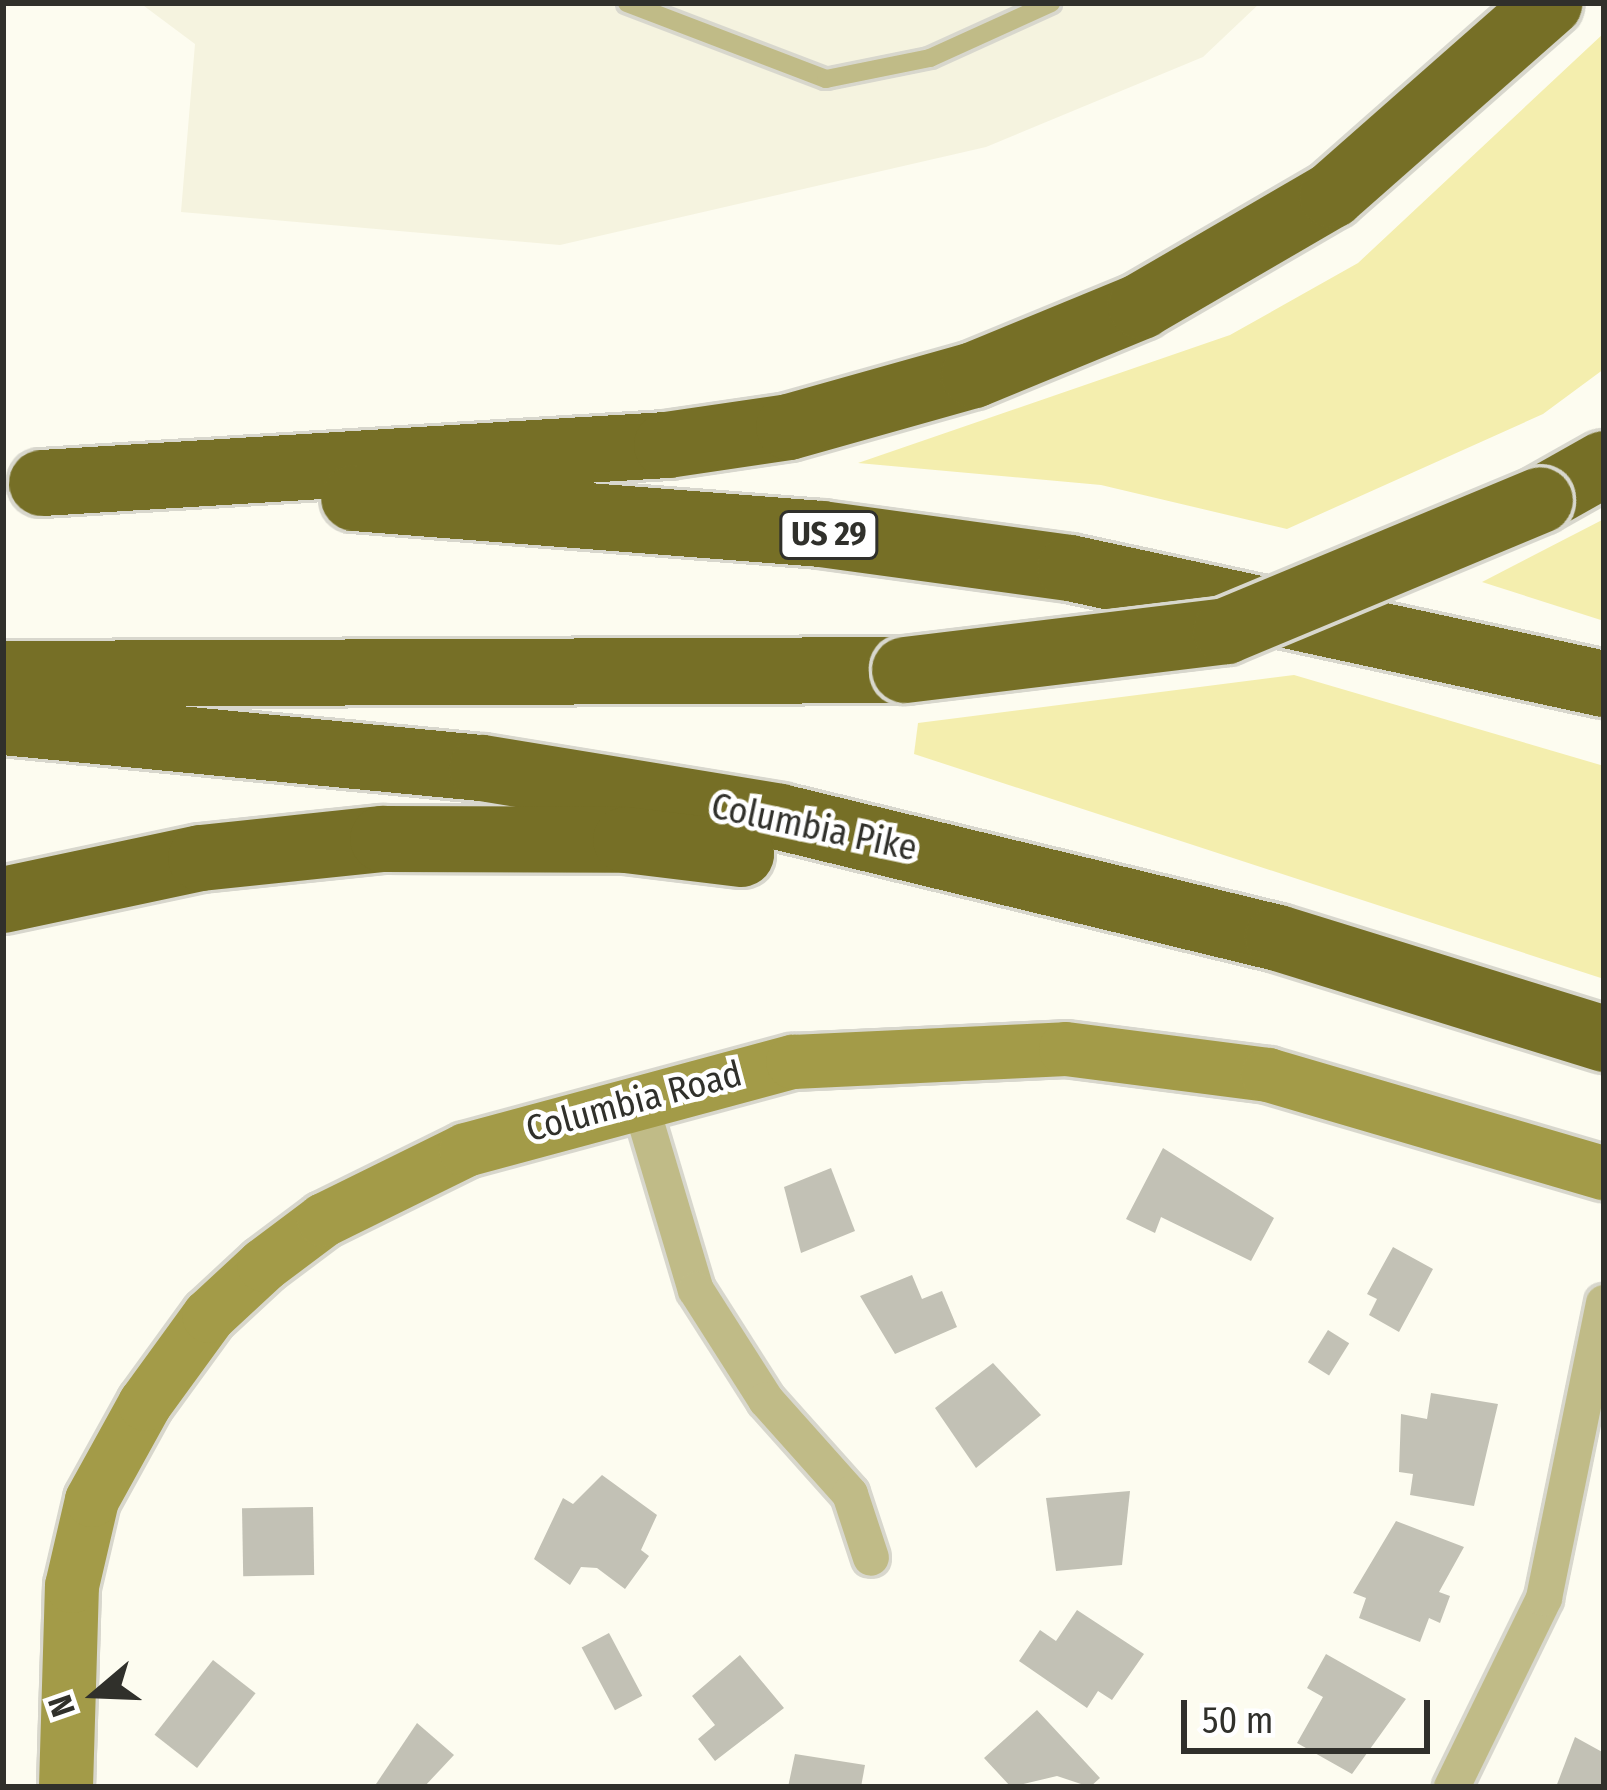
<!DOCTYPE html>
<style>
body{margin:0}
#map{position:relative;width:1607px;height:1790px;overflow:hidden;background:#fdfcf0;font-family:"Fira Sans Condensed",sans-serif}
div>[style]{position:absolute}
.built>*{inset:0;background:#f5f3df}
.green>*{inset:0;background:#f4eeae}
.building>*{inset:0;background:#c2c1b5;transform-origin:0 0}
.roads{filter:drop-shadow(3px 0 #d8d7cd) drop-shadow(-3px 0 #d8d7cd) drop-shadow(0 3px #d8d7cd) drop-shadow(0 -3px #d8d7cd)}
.lane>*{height:18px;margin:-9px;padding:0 9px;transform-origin:9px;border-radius:9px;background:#c0bb87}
.street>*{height:36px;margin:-18px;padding:0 18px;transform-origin:18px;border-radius:18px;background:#c0bb87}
.secondary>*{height:54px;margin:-27px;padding:0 27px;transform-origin:27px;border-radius:27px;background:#a39b48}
.highway>*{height:66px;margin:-33px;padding:0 33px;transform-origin:33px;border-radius:33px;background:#766f26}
.bridges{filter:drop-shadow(3px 0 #d8d7cd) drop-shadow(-3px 0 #d8d7cd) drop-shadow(0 3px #d8d7cd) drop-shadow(0 -3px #d8d7cd)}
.highway-bridge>*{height:66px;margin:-33px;padding:0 33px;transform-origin:33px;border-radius:33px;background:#766f26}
span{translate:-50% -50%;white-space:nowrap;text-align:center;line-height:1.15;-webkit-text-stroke:9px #fff;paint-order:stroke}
.shield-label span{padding:3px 9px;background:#fff;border:3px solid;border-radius:9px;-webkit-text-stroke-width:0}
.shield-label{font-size:33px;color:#30302b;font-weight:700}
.street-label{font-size:36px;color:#30302b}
.frame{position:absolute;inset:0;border:6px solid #30302b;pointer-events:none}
.north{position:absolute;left:36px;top:1634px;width:120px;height:120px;-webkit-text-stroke:9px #fff;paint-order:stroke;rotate:251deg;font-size:33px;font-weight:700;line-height:48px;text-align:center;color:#30302b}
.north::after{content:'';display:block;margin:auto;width:42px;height:54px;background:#30302b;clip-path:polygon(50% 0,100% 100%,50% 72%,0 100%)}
.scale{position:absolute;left:1181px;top:1700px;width:249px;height:54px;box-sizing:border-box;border:6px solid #30302b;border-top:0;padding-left:15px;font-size:36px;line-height:42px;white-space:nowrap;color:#30302b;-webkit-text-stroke:9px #fff;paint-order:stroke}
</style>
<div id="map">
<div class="built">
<div style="clip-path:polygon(140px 3px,1260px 3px,1203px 57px,986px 147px,560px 245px,181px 212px,195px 44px)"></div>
</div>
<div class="green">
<div style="clip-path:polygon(1604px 33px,1604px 369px,1543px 414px,1287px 529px,1101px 485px,858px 463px,1230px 335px,1358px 263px)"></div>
<div style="clip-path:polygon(1604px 519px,1604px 621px,1482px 582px)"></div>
<div style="clip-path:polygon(1294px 675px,1604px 766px,1604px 979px,914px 754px,918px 723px)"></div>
</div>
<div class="building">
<div style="clip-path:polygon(1163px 1148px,1274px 1218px,1251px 1261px,1161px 1217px,1155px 1233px,1126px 1219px)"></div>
<div style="clip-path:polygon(831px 1168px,855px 1231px,801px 1253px,784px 1187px)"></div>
<div style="clip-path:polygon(1393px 1247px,1433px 1269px,1399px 1332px,1369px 1315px,1377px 1299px,1367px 1294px)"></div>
<div style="clip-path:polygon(912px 1275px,922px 1299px,942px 1291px,957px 1327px,895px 1354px,860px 1296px)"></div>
<div style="left:1328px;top:1330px;width:25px;height:38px;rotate:32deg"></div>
<div style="clip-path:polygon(993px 1363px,1041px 1415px,976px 1468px,935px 1408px)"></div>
<div style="clip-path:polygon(1431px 1393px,1498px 1404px,1474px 1506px,1410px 1495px,1413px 1474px,1399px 1472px,1401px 1414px,1427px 1419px)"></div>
<div style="clip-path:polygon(602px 1475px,657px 1515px,641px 1550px,649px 1556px,625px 1589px,597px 1568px,581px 1567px,570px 1585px,534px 1559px,563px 1498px,573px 1504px)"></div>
<div style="clip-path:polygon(1130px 1491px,1122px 1565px,1056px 1571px,1046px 1498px)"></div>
<div style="left:313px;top:1507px;width:68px;height:71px;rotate:89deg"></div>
<div style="clip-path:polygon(1396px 1521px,1464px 1547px,1439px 1592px,1450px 1596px,1440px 1623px,1429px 1618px,1420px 1642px,1359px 1618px,1366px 1598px,1353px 1593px)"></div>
<div style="clip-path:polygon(1077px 1610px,1144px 1654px,1112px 1700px,1098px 1691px,1087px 1708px,1019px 1661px,1040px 1630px,1056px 1641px)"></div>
<div style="left:609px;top:1633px;width:71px;height:31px;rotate:62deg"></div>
<div style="clip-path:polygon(1326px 1654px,1406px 1699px,1352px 1774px,1297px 1743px,1323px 1697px,1307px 1688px)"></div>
<div style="clip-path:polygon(740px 1655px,784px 1708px,715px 1761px,698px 1739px,715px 1725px,692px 1696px)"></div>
<div style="left:213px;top:1660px;width:54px;height:95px;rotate:38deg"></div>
<div style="clip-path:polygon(1037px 1710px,1100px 1778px,1090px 1787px,1057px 1776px,1011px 1787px,984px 1758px)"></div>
<div style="clip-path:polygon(417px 1723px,454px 1755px,424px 1787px,374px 1787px)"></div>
<div style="clip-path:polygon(1575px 1737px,1604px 1753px,1604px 1787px,1556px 1787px)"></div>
<div style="clip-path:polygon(795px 1754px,865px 1765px,861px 1787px,788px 1787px)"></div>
</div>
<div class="roads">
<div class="lane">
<div style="left:627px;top:3px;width:213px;rotate:20.9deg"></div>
<div style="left:826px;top:79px;width:106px;rotate:-11.4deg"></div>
<div style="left:930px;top:58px;width:133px;rotate:-24.4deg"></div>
</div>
<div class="street">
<div style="left:638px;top:1096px;width:202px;rotate:73.4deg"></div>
<div style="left:696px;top:1290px;width:130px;rotate:57.5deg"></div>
<div style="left:766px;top:1400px;width:126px;rotate:48.2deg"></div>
<div style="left:850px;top:1494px;width:67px;rotate:71.8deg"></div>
<div style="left:1452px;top:1787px;width:210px;rotate:-64deg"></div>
<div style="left:1544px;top:1598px;width:301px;rotate:-78.5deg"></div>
</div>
<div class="secondary">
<div style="left:66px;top:1787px;width:201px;rotate:-88.3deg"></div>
<div style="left:72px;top:1586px;width:88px;rotate:-76.9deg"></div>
<div style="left:92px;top:1500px;width:110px;rotate:-61.1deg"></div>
<div style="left:145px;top:1404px;width:109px;rotate:-54deg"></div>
<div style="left:209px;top:1316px;width:75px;rotate:-42.8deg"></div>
<div style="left:264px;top:1265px;width:75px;rotate:-36.9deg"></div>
<div style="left:324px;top:1220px;width:158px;rotate:-26.2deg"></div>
<div style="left:466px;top:1150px;width:339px;rotate:-15.1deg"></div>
<div style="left:793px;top:1062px;width:273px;rotate:-2.7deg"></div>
<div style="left:1066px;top:1049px;width:204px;rotate:7.3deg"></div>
<div style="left:1268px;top:1075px;width:350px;rotate:16.3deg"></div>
</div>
<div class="highway">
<div style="left:42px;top:483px;width:626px;rotate:-3.48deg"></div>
<div style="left:667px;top:445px;width:123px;rotate:-8.4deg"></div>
<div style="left:789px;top:427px;width:192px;rotate:-15.7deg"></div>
<div style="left:974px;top:375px;width:181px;rotate:-22.4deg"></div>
<div style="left:1141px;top:306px;width:221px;rotate:-30.2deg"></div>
<div style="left:1332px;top:195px;width:290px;rotate:-41.4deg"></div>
<div style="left:354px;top:498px;width:468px;rotate:4.4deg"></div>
<div style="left:821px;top:534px;width:251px;rotate:7.8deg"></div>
<div style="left:1070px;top:568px;width:546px;rotate:12.26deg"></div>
<div style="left:1540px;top:500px;width:73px;rotate:-29.4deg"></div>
<div style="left:3px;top:674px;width:902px;rotate:-0.25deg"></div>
<div style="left:3px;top:722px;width:481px;rotate:5.5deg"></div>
<div style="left:482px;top:768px;width:302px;rotate:9.3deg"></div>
<div style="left:780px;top:817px;width:512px;rotate:13.66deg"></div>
<div style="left:1278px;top:938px;width:341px;rotate:17.2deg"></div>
<div style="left:3px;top:900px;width:202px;rotate:-12deg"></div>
<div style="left:201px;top:858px;width:183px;rotate:-6deg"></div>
<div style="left:383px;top:839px;width:243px;rotate:0.2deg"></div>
<div style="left:626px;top:840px;width:116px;rotate:6.9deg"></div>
</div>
</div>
<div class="bridges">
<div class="highway-bridge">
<div style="left:905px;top:670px;width:323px;rotate:-6.9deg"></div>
<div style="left:1226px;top:631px;width:340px;rotate:-22.6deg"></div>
</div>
</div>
<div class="shield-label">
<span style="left:829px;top:535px">US 29</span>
</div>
<div class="street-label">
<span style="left:814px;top:828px;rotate:12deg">Columbia Pike</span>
<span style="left:634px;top:1102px;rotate:-15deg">Columbia Road</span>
</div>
<div class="frame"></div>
<div class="north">N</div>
<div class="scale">50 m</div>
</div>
